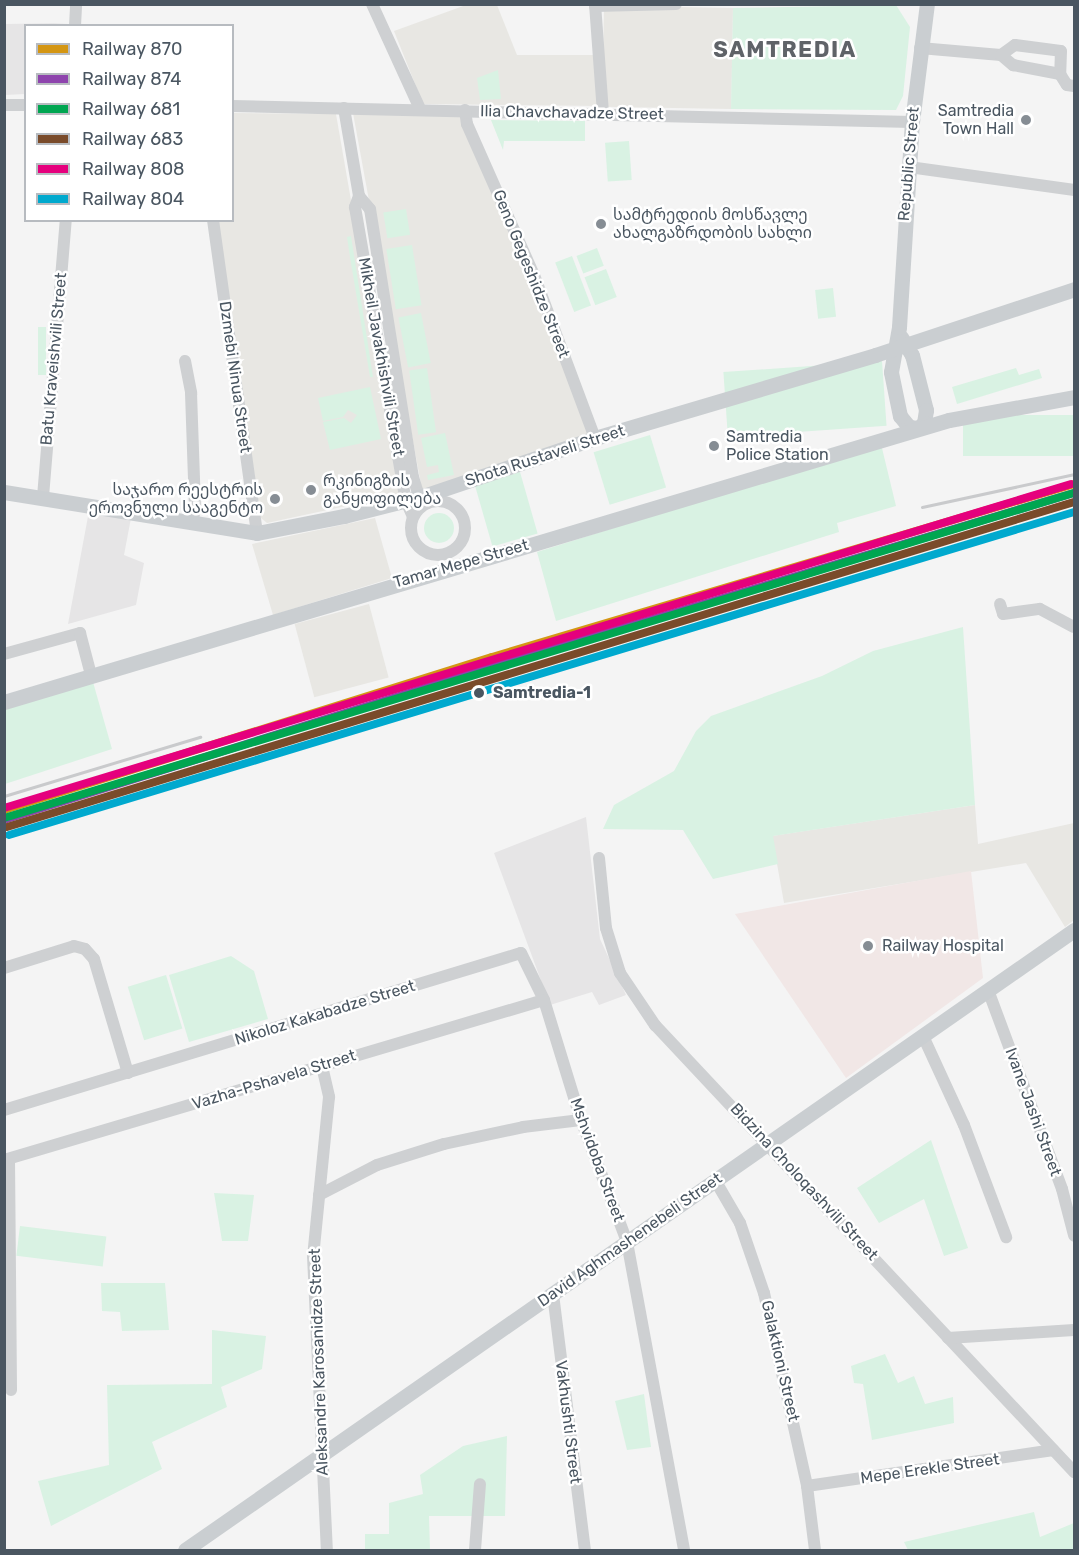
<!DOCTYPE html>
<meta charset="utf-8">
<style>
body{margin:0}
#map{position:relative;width:1079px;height:1555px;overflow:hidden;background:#f4f4f4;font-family:Rubik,"Noto Sans Georgian",sans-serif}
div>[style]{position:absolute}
.commercial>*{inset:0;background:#e8e7e3;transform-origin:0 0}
.education>*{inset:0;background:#e6e5e6}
.medical>*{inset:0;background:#f1e7e6}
.green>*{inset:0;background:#d9f2e3;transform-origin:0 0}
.round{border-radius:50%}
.minor>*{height:12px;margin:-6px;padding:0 6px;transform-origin:6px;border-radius:6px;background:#ced0d2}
.minor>.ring{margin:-6px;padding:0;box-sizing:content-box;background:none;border:12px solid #ced0d2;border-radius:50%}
.major>*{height:15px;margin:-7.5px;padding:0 7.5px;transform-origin:7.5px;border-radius:7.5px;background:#caced1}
.rail>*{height:3px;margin:-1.5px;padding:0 1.5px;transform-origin:1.5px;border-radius:1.5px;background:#c9cacc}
.rail-1>*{height:8px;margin:-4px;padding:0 4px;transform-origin:4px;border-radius:4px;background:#d49613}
.rail-2>*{height:8px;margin:-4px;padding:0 4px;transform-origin:4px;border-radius:4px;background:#8e44ad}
.rail-3>*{height:8px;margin:-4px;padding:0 4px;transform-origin:4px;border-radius:4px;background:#00a651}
.rail-4>*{height:8px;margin:-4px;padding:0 4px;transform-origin:4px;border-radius:4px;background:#7a4b2a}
.rail-5>*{height:8px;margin:-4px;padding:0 4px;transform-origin:4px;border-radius:4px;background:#e5007d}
.rail-6>*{height:8px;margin:-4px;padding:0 4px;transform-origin:4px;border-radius:4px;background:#00a9ce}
.dots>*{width:16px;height:16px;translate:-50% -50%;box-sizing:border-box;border:3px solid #fff;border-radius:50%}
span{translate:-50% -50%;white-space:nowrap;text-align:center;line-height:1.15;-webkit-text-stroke:5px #fff;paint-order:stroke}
.poi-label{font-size:16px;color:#4a5661}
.right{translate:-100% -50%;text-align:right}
.left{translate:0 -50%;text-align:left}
.street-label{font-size:16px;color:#4a5661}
.stop-label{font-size:16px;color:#4a5661;font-weight:700}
.district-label{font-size:22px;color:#5f6368;font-weight:700;letter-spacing:1.5px}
.frame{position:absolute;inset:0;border:6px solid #4a5661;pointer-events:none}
.legend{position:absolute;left:24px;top:24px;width:210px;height:198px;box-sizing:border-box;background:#fff;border:2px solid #b7bbc0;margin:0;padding:8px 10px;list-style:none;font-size:18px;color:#4a5661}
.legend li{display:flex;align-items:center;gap:12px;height:30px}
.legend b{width:30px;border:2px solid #b7bbc0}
</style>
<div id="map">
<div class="commercial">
<div style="clip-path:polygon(466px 5px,497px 5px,517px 55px,595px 55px,599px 106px,423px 104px,394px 31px)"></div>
<div style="left:733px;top:8px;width:101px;height:129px;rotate:91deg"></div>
<div style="clip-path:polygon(233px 113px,336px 114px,402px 494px,267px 523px,261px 518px,216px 221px,232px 220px)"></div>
<div style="clip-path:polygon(353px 113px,460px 113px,592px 436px,422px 490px)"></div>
<div style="clip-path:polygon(375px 518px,392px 578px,273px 615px,252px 544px)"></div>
<div style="left:369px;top:604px;width:76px;height:77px;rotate:75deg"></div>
<div style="clip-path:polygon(975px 805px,978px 844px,1074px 823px,1074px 920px,1065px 927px,1026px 863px,784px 903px,772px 836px)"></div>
</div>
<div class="education">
<div style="clip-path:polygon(68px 23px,26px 26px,25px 94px,5px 95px,5px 24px)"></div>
<div style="clip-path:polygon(89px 511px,131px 518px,124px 555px,144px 563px,136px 605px,68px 624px)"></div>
<div style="clip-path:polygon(586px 817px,600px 939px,626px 995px,599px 1005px,592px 992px,550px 1005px,494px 853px)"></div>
</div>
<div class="medical">
<div style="clip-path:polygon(971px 871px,983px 978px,846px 1078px,735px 914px)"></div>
</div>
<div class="green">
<div style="clip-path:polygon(896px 5px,910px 27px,903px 96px,896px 110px,731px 109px,733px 8px)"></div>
<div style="clip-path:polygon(498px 70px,501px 99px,480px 100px,477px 78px)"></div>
<div style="clip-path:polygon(491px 120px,585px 121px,585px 141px,504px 141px,503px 150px)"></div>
<div style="left:629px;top:141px;width:39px;height:24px;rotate:86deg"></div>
<div style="left:406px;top:209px;width:26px;height:23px;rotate:81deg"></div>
<div style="clip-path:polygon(351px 236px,373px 377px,370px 377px,350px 257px,347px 237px)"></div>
<div style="left:412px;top:245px;width:61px;height:26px;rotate:81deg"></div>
<div style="left:597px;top:248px;width:19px;height:22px;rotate:69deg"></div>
<div style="left:572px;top:256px;width:53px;height:18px;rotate:69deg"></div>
<div style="left:606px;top:269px;width:30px;height:23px;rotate:69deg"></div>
<div style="left:833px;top:288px;width:29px;height:18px;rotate:84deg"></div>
<div style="left:421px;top:313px;width:51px;height:23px;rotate:79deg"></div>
<div style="left:38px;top:327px;width:8px;height:48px"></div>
<div style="left:882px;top:361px;width:65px;height:159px;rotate:86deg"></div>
<div style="left:427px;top:368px;width:65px;height:18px;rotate:82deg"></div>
<div style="clip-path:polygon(1016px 368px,1019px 375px,1039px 369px,1042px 378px,957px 404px,952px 387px)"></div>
<div style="clip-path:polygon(370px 387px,381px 439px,330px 450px,323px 422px,344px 418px,351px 423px,357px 415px,348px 410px,343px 417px,323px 421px,318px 398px)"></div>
<div style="left:1074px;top:415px;width:41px;height:111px;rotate:90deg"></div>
<div style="clip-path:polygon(445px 433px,454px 475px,428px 480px,427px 475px,439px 472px,438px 465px,427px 467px,421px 438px)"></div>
<div style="left:650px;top:435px;width:55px;height:59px;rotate:73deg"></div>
<div style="clip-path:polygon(881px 444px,896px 506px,837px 523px,839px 532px,556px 621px,537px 552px)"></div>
<div style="left:520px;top:472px;width:64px;height:47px;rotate:74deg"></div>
<div class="round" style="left:424px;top:513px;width:30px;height:30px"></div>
<div style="clip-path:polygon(963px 627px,975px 805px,773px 836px,778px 864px,713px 879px,683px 830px,603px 829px,614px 805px,674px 771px,696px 731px,711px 716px,822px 676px,873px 651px)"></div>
<div style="clip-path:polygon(93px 682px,112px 749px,5px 784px,5px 709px)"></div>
<div style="clip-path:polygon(231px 956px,254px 971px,268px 1019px,189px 1042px,169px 975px)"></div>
<div style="left:166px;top:975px;width:56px;height:40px;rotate:73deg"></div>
<div style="clip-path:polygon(931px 1140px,968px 1248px,944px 1256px,924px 1199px,879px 1223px,857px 1188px)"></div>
<div style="clip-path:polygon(214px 1193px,254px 1195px,248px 1241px,222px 1241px)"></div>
<div style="left:20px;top:1226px;width:87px;height:30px;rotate:7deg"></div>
<div style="clip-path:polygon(101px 1283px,165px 1283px,169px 1330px,122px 1331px,120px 1312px,102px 1311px)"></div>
<div style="clip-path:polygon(212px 1330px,266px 1336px,262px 1369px,221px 1387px,227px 1407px,152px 1442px,162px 1469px,51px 1526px,38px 1481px,109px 1465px,107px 1385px,212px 1384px)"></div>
<div style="clip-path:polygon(885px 1354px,898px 1383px,914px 1376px,925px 1404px,953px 1397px,954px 1423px,872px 1440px,863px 1384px,854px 1383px,851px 1366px)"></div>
<div style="clip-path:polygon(644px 1394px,651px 1447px,627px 1450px,615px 1401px)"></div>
<div style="clip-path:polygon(507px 1436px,505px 1516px,429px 1516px,430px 1550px,365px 1550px,365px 1534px,389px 1534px,389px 1503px,423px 1494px,420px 1475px,463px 1446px)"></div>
<div style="clip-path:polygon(1034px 1512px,1040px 1537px,1074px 1523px,1074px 1550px,908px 1550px,904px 1542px)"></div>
</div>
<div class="minor">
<div style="left:372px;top:4px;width:115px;rotate:65.4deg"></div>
<div style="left:595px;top:4px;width:108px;rotate:85.8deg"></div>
<div style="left:595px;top:6px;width:81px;rotate:-1.4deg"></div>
<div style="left:75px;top:26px;width:22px;rotate:-87deg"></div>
<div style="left:920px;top:48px;width:81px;rotate:4.9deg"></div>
<div style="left:1001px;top:55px;width:16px;rotate:40deg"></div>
<div style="left:1013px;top:65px;width:48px;rotate:10.8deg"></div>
<div style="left:1060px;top:74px;width:13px;rotate:58deg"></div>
<div style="left:1067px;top:85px;width:7px;rotate:8deg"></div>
<div style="left:1001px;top:55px;width:17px;rotate:-36deg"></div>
<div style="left:1015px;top:45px;width:46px;rotate:7.4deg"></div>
<div style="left:1061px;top:51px;width:23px;rotate:92deg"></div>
<div style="left:4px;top:105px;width:22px"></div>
<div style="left:232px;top:106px;width:680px;rotate:1.35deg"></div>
<div style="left:344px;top:108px;width:89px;rotate:80.3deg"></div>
<div style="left:359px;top:196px;width:12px;rotate:110deg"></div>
<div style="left:355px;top:207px;width:298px;rotate:80.2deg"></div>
<div style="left:406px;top:501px;width:17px;rotate:66deg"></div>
<div style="left:465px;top:110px;width:14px;rotate:82deg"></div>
<div style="left:467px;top:124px;width:165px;rotate:66.1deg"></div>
<div style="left:534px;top:275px;width:174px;rotate:69.5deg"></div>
<div style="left:909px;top:167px;width:167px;rotate:7.9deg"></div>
<div style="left:359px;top:196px;width:17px;rotate:50deg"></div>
<div style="left:370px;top:209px;width:271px;rotate:80.9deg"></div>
<div style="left:413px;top:477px;width:17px;rotate:73deg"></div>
<div style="left:418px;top:493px;width:23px;rotate:20deg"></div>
<div style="left:213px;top:220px;width:316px;rotate:82deg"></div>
<div style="left:185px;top:361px;width:33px;rotate:79deg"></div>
<div style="left:191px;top:393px;width:116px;rotate:88deg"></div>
<div style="left:195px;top:509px;width:14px;rotate:102deg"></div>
<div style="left:43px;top:497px;width:278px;rotate:-85.3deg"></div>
<div class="ring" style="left:411px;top:501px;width:42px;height:42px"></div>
<div style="left:1000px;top:604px;width:10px;rotate:73deg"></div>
<div style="left:1003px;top:614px;width:37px;rotate:-8deg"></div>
<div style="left:1040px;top:609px;width:38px;rotate:28deg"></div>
<div style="left:4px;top:654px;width:79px;rotate:-15.4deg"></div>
<div style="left:80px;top:633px;width:43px;rotate:75.3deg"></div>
<div style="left:599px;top:858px;width:70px;rotate:84.3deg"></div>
<div style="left:606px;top:928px;width:47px;rotate:72.7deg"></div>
<div style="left:620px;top:973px;width:63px;rotate:56.1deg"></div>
<div style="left:655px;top:1025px;width:613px;rotate:46.85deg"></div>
<div style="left:4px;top:968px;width:73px;rotate:-17.4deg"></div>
<div style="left:74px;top:946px;width:11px;rotate:15deg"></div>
<div style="left:85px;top:949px;width:13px;rotate:48deg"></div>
<div style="left:94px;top:959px;width:119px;rotate:73.4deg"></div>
<div style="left:988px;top:990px;width:212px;rotate:69.6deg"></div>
<div style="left:1062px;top:1189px;width:48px;rotate:75.4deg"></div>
<div style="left:923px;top:1036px;width:98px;rotate:65.3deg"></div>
<div style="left:964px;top:1125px;width:120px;rotate:69.4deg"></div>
<div style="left:322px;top:1066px;width:32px;rotate:77deg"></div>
<div style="left:329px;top:1097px;width:160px;rotate:95.7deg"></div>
<div style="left:313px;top:1256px;width:294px;rotate:87.3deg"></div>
<div style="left:4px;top:1110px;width:540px;rotate:-16.89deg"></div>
<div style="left:521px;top:953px;width:52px;rotate:63.9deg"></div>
<div style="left:544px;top:1000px;width:126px;rotate:72.9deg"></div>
<div style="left:581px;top:1120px;width:130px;rotate:69.3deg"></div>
<div style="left:627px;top:1242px;width:313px;rotate:79.5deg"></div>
<div style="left:9px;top:1159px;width:231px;rotate:89.5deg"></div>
<div style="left:4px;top:1160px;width:563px;rotate:-16.5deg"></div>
<div style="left:715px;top:1180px;width:50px;rotate:59.8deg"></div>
<div style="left:740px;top:1223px;width:74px;rotate:71.1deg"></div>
<div style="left:764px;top:1293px;width:198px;rotate:77.4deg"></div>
<div style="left:807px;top:1486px;width:64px;rotate:82.9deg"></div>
<div style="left:319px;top:1195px;width:65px;rotate:-27.3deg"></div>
<div style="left:377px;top:1165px;width:70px;rotate:-17.4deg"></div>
<div style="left:444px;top:1144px;width:81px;rotate:-12.1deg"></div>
<div style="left:523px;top:1127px;width:58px;rotate:-6.9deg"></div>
<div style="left:553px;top:1294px;width:258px;rotate:82.9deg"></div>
<div style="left:948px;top:1338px;width:126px;rotate:-3.6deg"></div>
<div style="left:807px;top:1486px;width:249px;rotate:-8.3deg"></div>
<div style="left:475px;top:1550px;width:66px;rotate:-85.7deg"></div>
</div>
<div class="major">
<div style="left:901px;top:337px;width:21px;rotate:59deg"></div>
<div style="left:912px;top:355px;width:57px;rotate:75.7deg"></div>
<div style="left:926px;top:410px;width:13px;rotate:99deg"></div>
<div style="left:924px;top:423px;width:8px;rotate:140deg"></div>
<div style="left:918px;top:428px;width:9px;rotate:-174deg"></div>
<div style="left:909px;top:427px;width:14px;rotate:-129deg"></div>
<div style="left:900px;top:416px;width:45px;rotate:-101.6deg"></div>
<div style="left:891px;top:372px;width:46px;rotate:-79.9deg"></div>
<div style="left:899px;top:327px;width:205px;rotate:-86.4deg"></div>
<div style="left:912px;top:122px;width:119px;rotate:-82.8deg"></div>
<div style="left:4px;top:492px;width:256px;rotate:9.2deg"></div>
<div style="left:257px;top:533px;width:89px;rotate:-11.1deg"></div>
<div style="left:344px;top:516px;width:81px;rotate:-14.2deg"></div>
<div style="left:423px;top:496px;width:182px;rotate:-18.6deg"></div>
<div style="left:595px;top:438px;width:292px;rotate:-16.5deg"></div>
<div style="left:875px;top:355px;width:210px;rotate:-18.3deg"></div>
<div style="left:4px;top:702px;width:986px;rotate:-16.62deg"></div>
<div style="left:949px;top:420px;width:127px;rotate:-10.4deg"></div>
<div style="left:185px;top:1550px;width:1084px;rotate:-34.89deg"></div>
</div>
<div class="rail">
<div style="left:922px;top:507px;width:156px;rotate:-12.2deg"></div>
<div style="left:4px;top:796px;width:205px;rotate:-16.8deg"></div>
<div style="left:4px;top:827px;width:1118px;rotate:-16.9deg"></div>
</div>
<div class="rail-1">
<div style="left:4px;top:810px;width:511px;rotate:-17.41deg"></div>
<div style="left:492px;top:657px;width:607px;rotate:-16.55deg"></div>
</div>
<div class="rail-2">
<div style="left:7px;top:819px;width:511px;rotate:-17.41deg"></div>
<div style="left:495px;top:666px;width:604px;rotate:-16.64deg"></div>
</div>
<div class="rail-3">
<div style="left:4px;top:818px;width:1118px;rotate:-16.9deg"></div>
</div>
<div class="rail-4">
<div style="left:7px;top:827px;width:1115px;rotate:-16.94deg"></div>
</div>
<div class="rail-5">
<div style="left:4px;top:808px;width:1115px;rotate:-16.89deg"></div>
</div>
<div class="rail-6">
<div style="left:9px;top:835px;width:1113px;rotate:-16.87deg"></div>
</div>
<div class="dots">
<div style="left:1026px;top:120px;background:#868d94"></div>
<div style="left:601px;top:224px;background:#868d94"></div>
<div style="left:714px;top:446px;background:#868d94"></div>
<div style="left:311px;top:490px;background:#868d94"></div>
<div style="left:275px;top:499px;background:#868d94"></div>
<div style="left:479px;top:693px;background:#4a5661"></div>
<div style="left:868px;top:946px;background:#868d94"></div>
</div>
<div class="poi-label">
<span class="right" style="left:1014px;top:120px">Samtredia<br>Town Hall</span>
<span class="left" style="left:613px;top:224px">სამტრედიის მოსწავლე<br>ახალგაზრდობის სახლი</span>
<span class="left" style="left:726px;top:446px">Samtredia<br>Police Station</span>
<span class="left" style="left:323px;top:490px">რკინიგზის<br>განყოფილება</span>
<span class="right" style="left:263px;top:499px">საჯარო რეესტრის<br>ეროვნული სააგენტო</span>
<span class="left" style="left:882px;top:946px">Railway Hospital</span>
</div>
<div class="street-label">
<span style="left:572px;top:113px;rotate:1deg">Ilia Chavchavadze Street</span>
<span style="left:909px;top:164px;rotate:-85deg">Republic Street</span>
<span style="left:531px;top:274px;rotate:68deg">Geno Gegeshidze Street</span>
<span style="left:381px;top:357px;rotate:80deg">Mikheil Javakhishvili Street</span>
<span style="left:54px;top:359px;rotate:-85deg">Batu Kraveishvili Street</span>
<span style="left:235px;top:377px;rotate:82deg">Dzmebi Ninua Street</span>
<span style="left:545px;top:456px;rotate:-18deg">Shota Rustaveli Street</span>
<span style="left:461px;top:564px;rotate:-16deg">Tamar Mepe Street</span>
<span style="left:325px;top:1013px;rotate:-17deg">Nikoloz Kakabadze Street</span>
<span style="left:274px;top:1080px;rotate:-17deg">Vazha-Pshavela Street</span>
<span style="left:1033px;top:1112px;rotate:70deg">Ivane Jashi Street</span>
<span style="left:597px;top:1160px;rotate:70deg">Mshvidoba Street</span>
<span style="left:804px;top:1182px;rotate:47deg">Bidzina Choloqashvili Street</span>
<span style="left:630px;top:1240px;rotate:-35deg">David Aghmashenebeli Street</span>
<span style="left:780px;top:1361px;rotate:77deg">Galaktioni Street</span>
<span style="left:319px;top:1362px;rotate:-92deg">Aleksandre Karosanidze Street</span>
<span style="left:568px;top:1422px;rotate:83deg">Vakhushti Street</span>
<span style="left:930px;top:1469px;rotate:-8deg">Mepe Erekle Street</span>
</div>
<div class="stop-label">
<span class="left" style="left:493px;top:693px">Samtredia-1</span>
</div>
<div class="district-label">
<span style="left:785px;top:50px">SAMTREDIA</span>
</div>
<div class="frame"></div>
<ul class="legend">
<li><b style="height:8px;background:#d49613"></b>Railway 870</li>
<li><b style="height:8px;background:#8e44ad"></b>Railway 874</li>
<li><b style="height:8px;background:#00a651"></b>Railway 681</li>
<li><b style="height:8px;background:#7a4b2a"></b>Railway 683</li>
<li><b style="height:8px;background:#e5007d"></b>Railway 808</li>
<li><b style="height:8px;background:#00a9ce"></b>Railway 804</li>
</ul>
</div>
